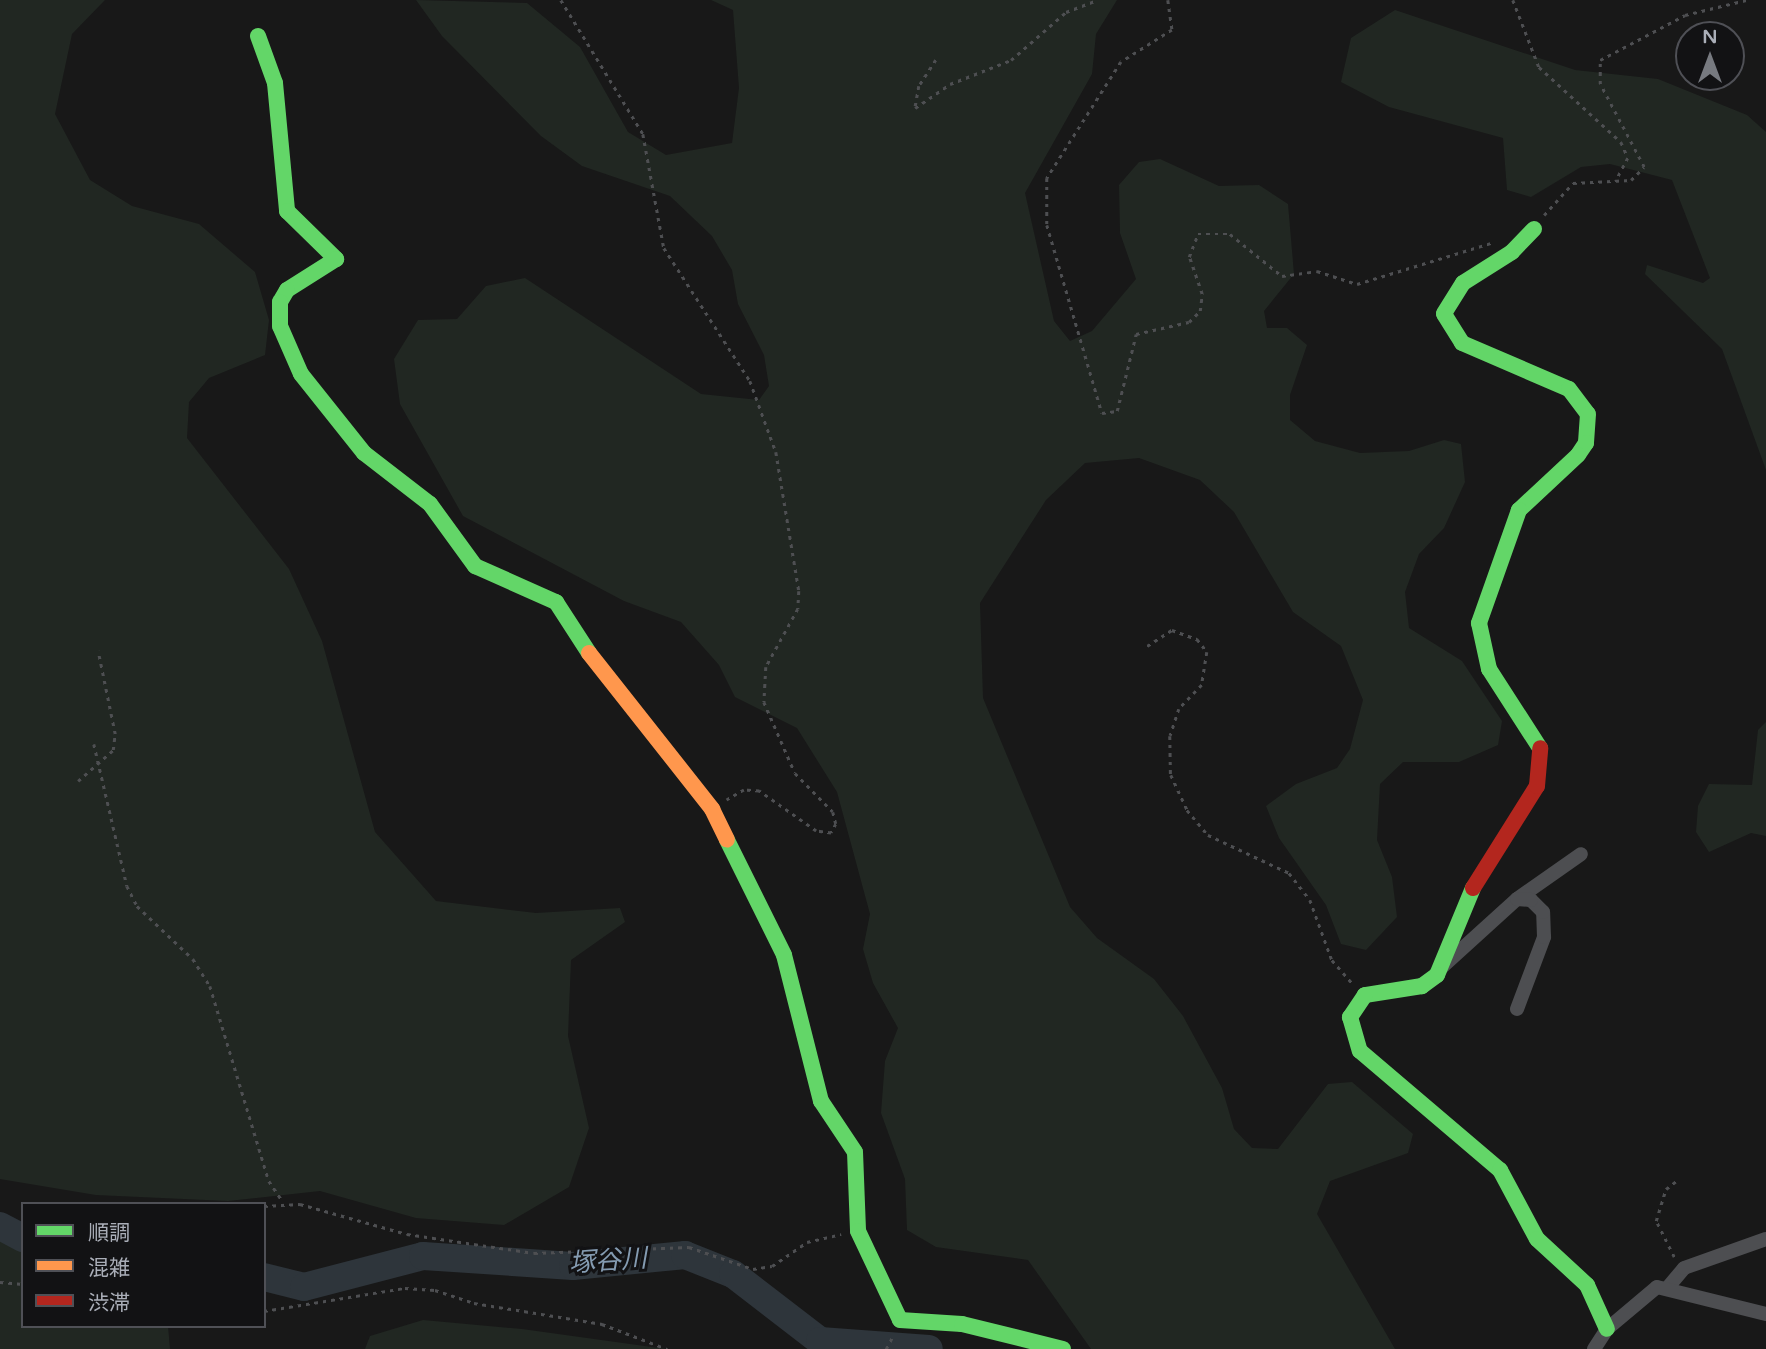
<!DOCTYPE html>
<meta charset="utf-8">
<style>
body{margin:0}
#map{position:relative;width:1766px;height:1349px;overflow:hidden;background:#181818;font-family:"Varela Round","Noto Sans JP",sans-serif}
div>[style]{position:absolute}
.green>*{inset:0;background:#212722}
.river>*{height:28px;margin:-14px;padding:0 14px;transform-origin:14px;border-radius:14px;background:#2e353b}
.path>*{height:2.5px;margin-top:-1.25px;transform-origin:0;background:repeating-linear-gradient(90deg,#4e4f52 0 3.5px,transparent 0 8.5px)}
.street>*{height:14px;margin:-7px;padding:0 7px;transform-origin:7px;border-radius:7px;background:#4d4e51}
.fast>*{height:16px;margin:-8px;padding:0 8px;transform-origin:8px;border-radius:8px;background:#63d668}
.slow>*{height:16px;margin:-8px;padding:0 8px;transform-origin:8px;border-radius:8px;background:#ff974d}
.jam>*{height:16px;margin:-8px;padding:0 8px;transform-origin:8px;border-radius:8px;background:#b3261e}
span{translate:-50% -50%;white-space:nowrap;text-align:center;line-height:1.15;-webkit-text-stroke:6px #121214;paint-order:stroke}
.water-label{font-size:26px;color:#849bb1;font-style:italic}
.legend{position:absolute;left:21px;top:1202px;width:245px;height:126px;box-sizing:border-box;background:#121214;border:2px solid #4f5056;margin:0;padding:9px 12px;list-style:none;font-size:21px;color:#aaaeb8}
.legend li{display:flex;align-items:center;gap:14px;height:35px}
.legend b{width:35px;border:2px solid #4f5056}
.north{position:absolute;left:1675px;top:21px;width:70px;height:70px;box-sizing:border-box;background:#121214;border:2px solid #4f5056;border-radius:50%;rotate:0deg;font-size:19px;font-weight:700;line-height:28px;text-align:center;color:#aaaeb8}
.north::after{content:'';display:block;margin:auto;width:24px;height:32px;background:#777a80;clip-path:polygon(50% 0,100% 100%,50% 72%,0 100%)}
</style>
<div id="map">
<div class="green">
<div style="clip-path:polygon(0 0,105px 0,72px 34px,55px 114px,90px 180px,132px 206px,199px 224px,255px 272px,269px 320px,265px 355px,209px 378px,189px 402px,187px 438px,289px 569px,322px 641px,375px 832px,436px 901px,536px 913px,620px 908px,625px 922px,571px 960px,568px 1036px,589px 1128px,569px 1187px,504px 1225px,416px 1218px,320px 1191px,228px 1201px,96px 1195px,0 1179px)"></div>
<div style="clip-path:polygon(416px 0,527px 3px,580px 47px,628px 132px,666px 155px,732px 143px,739px 88px,733px 10px,711px 0,1117px 0,1096px 34px,1092px 74px,1025px 193px,1054px 321px,1070px 341px,1092px 331px,1136px 279px,1120px 233px,1119px 185px,1139px 162px,1160px 159px,1219px 186px,1259px 185px,1288px 204px,1294px 274px,1264px 311px,1267px 328px,1287px 328px,1307px 345px,1290px 395px,1290px 420px,1315px 441px,1360px 453px,1409px 451px,1444px 440px,1461px 444px,1465px 482px,1444px 528px,1419px 554px,1405px 592px,1409px 628px,1462px 661px,1502px 721px,1498px 745px,1459px 762px,1403px 762px,1380px 784px,1377px 840px,1392px 877px,1397px 917px,1366px 950px,1341px 944px,1326px 905px,1279px 838px,1266px 806px,1296px 784px,1337px 768px,1350px 749px,1363px 700px,1341px 646px,1293px 612px,1234px 512px,1200px 480px,1139px 458px,1085px 463px,1046px 500px,980px 603px,983px 698px,1070px 907px,1097px 938px,1154px 979px,1183px 1016px,1222px 1088px,1234px 1129px,1252px 1148px,1278px 1149px,1328px 1084px,1352px 1082px,1413px 1134px,1408px 1153px,1330px 1181px,1317px 1214px,1395px 1349px,1091px 1349px,1028px 1260px,936px 1247px,907px 1230px,905px 1179px,881px 1113px,885px 1061px,898px 1028px,873px 983px,863px 949px,870px 914px,837px 792px,797px 728px,735px 697px,719px 665px,681px 622px,624px 601px,463px 516px,400px 404px,394px 359px,418px 320px,457px 319px,486px 286px,525px 278px,701px 394px,759px 400px,769px 386px,764px 355px,738px 304px,732px 270px,712px 236px,670px 196px,582px 166px,541px 136px,442px 36px)"></div>
<div style="clip-path:polygon(1395px 10px,1575px 70px,1658px 79px,1747px 115px,1766px 132px,1766px 470px,1722px 349px,1645px 274px,1647px 265px,1703px 283px,1710px 278px,1672px 180px,1610px 164px,1581px 167px,1531px 197px,1507px 190px,1503px 138px,1389px 107px,1341px 82px,1351px 38px)"></div>
<div style="clip-path:polygon(1766px 722px,1766px 836px,1751px 833px,1709px 852px,1696px 832px,1698px 806px,1709px 784px,1752px 785px,1758px 730px)"></div>
<div style="clip-path:polygon(0 1235px,23px 1246px,23px 1326px,168px 1326px,170px 1349px,0 1349px)"></div>
<div style="clip-path:polygon(423px 1320px,522px 1329px,666px 1349px,365px 1349px,370px 1336px)"></div>
</div>
<div class="river">
<div style="left:0;top:1226px;width:26px;rotate:28deg"></div>
<div style="left:264px;top:1277px;width:41px;rotate:14deg"></div>
<div style="left:304px;top:1287px;width:123px;rotate:-14.6deg"></div>
<div style="left:423px;top:1256px;width:150px;rotate:3.8deg"></div>
<div style="left:573px;top:1266px;width:113px;rotate:-5.6deg"></div>
<div style="left:685px;top:1255px;width:52px;rotate:21.6deg"></div>
<div style="left:733px;top:1274px;width:110px;rotate:37.6deg"></div>
<div style="left:820px;top:1341px;width:109px;rotate:4.2deg"></div>
</div>
<div class="path">
<div style="left:561px;top:0;width:157px;rotate:58.5deg"></div>
<div style="left:643px;top:134px;width:116px;rotate:79.6deg"></div>
<div style="left:664px;top:248px;width:158px;rotate:57.1deg"></div>
<div style="left:750px;top:381px;width:76px;rotate:69.9deg"></div>
<div style="left:776px;top:452px;width:141px;rotate:80.6deg"></div>
<div style="left:799px;top:591px;width:18px;rotate:93deg"></div>
<div style="left:798px;top:609px;width:66px;rotate:118.9deg"></div>
<div style="left:766px;top:667px;width:35px;rotate:93deg"></div>
<div style="left:764px;top:702px;width:77px;rotate:66.4deg"></div>
<div style="left:795px;top:773px;width:54px;rotate:45.7deg"></div>
<div style="left:833px;top:812px;width:12px;rotate:76deg"></div>
<div style="left:836px;top:824px;width:10px;rotate:119deg"></div>
<div style="left:831px;top:833px;width:15px;rotate:-172deg"></div>
<div style="left:816px;top:831px;width:70px;rotate:-144.9deg"></div>
<div style="left:759px;top:791px;width:15px;rotate:-176deg"></div>
<div style="left:744px;top:790px;width:20px;rotate:150deg"></div>
<div style="left:1168px;top:0;width:30px;rotate:82deg"></div>
<div style="left:1172px;top:30px;width:60px;rotate:147.9deg"></div>
<div style="left:1121px;top:62px;width:138px;rotate:122.5deg"></div>
<div style="left:1047px;top:178px;width:47px;rotate:90deg"></div>
<div style="left:1047px;top:225px;width:196px;rotate:73.7deg"></div>
<div style="left:1102px;top:413px;width:15px;rotate:-8deg"></div>
<div style="left:1117px;top:411px;width:79px;rotate:-76.1deg"></div>
<div style="left:1136px;top:334px;width:54px;rotate:-12.8deg"></div>
<div style="left:1189px;top:322px;width:16px;rotate:-45deg"></div>
<div style="left:1200px;top:311px;width:17px;rotate:-83deg"></div>
<div style="left:1202px;top:294px;width:39px;rotate:-109deg"></div>
<div style="left:1189px;top:257px;width:25px;rotate:-69deg"></div>
<div style="left:1198px;top:234px;width:32px"></div>
<div style="left:1230px;top:234px;width:67px;rotate:38.9deg"></div>
<div style="left:1282px;top:276px;width:35px;rotate:-8deg"></div>
<div style="left:1317px;top:271px;width:42px;rotate:18deg"></div>
<div style="left:1357px;top:284px;width:143px;rotate:-17deg"></div>
<div style="left:1513px;top:0;width:72px;rotate:68.8deg"></div>
<div style="left:1539px;top:67px;width:111px;rotate:42.4deg"></div>
<div style="left:1621px;top:142px;width:17px;rotate:66deg"></div>
<div style="left:1628px;top:158px;width:26px;rotate:118deg"></div>
<div style="left:936px;top:60px;width:31px;rotate:123deg"></div>
<div style="left:919px;top:86px;width:22px;rotate:100deg"></div>
<div style="left:915px;top:108px;width:42px;rotate:-34.4deg"></div>
<div style="left:950px;top:84px;width:66px;rotate:-21.5deg"></div>
<div style="left:1011px;top:60px;width:73px;rotate:-41.1deg"></div>
<div style="left:1066px;top:12px;width:33px;rotate:-21deg"></div>
<div style="left:1544px;top:215px;width:43px;rotate:-47.8deg"></div>
<div style="left:1573px;top:183px;width:58px;rotate:-3deg"></div>
<div style="left:1631px;top:180px;width:18px;rotate:-45deg"></div>
<div style="left:1644px;top:167px;width:94px;rotate:-117.9deg"></div>
<div style="left:1600px;top:84px;width:24px;rotate:-90deg"></div>
<div style="left:1600px;top:60px;width:96px;rotate:-27.9deg"></div>
<div style="left:1685px;top:15px;width:63px;rotate:-13.8deg"></div>
<div style="left:1147px;top:646px;width:30px;rotate:-33deg"></div>
<div style="left:1172px;top:630px;width:27px;rotate:20deg"></div>
<div style="left:1197px;top:639px;width:16px;rotate:52deg"></div>
<div style="left:1207px;top:652px;width:33px;rotate:99deg"></div>
<div style="left:1202px;top:685px;width:33px;rotate:134deg"></div>
<div style="left:1179px;top:709px;width:28px;rotate:108deg"></div>
<div style="left:1170px;top:736px;width:39px;rotate:89deg"></div>
<div style="left:1171px;top:775px;width:38px;rotate:65deg"></div>
<div style="left:1187px;top:810px;width:33px;rotate:50deg"></div>
<div style="left:1208px;top:835px;width:89px;rotate:25.1deg"></div>
<div style="left:1289px;top:873px;width:34px;rotate:52deg"></div>
<div style="left:1310px;top:900px;width:64px;rotate:69.9deg"></div>
<div style="left:1332px;top:960px;width:30px;rotate:49deg"></div>
<div style="left:94px;top:744px;width:146px;rotate:76.9deg"></div>
<div style="left:127px;top:886px;width:22px;rotate:63deg"></div>
<div style="left:137px;top:906px;width:77px;rotate:43.4deg"></div>
<div style="left:193px;top:959px;width:32px;rotate:58deg"></div>
<div style="left:210px;top:986px;width:204px;rotate:73.2deg"></div>
<div style="left:269px;top:1181px;width:25px;rotate:56deg"></div>
<div style="left:78px;top:781px;width:47px;rotate:-41.5deg"></div>
<div style="left:113px;top:750px;width:16px;rotate:-83deg"></div>
<div style="left:115px;top:734px;width:85px;rotate:-101.6deg"></div>
<div style="left:264px;top:1206px;width:36px;rotate:-3deg"></div>
<div style="left:300px;top:1204px;width:111px;rotate:15.7deg"></div>
<div style="left:407px;top:1234px;width:128px;rotate:8.5deg"></div>
<div style="left:534px;top:1253px;width:155px;rotate:-2.2deg"></div>
<div style="left:689px;top:1247px;width:68px;rotate:19deg"></div>
<div style="left:753px;top:1269px;width:19px;rotate:-9deg"></div>
<div style="left:772px;top:1266px;width:42px;rotate:-34.4deg"></div>
<div style="left:807px;top:1242px;width:35px;rotate:-13deg"></div>
<div style="left:1674px;top:1257px;width:40px;rotate:-116.6deg"></div>
<div style="left:1656px;top:1221px;width:34px;rotate:-73deg"></div>
<div style="left:1666px;top:1189px;width:16px;rotate:-38deg"></div>
<div style="left:0;top:1282px;width:23px;rotate:5deg"></div>
<div style="left:264px;top:1311px;width:143px;rotate:-9.3deg"></div>
<div style="left:405px;top:1288px;width:30px;rotate:4deg"></div>
<div style="left:435px;top:1290px;width:41px;rotate:18.4deg"></div>
<div style="left:474px;top:1303px;width:130px;rotate:9.3deg"></div>
<div style="left:602px;top:1324px;width:70px;rotate:21deg"></div>
<div style="left:886px;top:1349px;width:15px;rotate:-62deg"></div>
</div>
<div class="street">
<div style="left:1442px;top:967px;width:101px;rotate:-42.2deg"></div>
<div style="left:1517px;top:899px;width:78px;rotate:-35.1deg"></div>
<div style="left:1517px;top:1009px;width:77px;rotate:-69.4deg"></div>
<div style="left:1544px;top:937px;width:25px;rotate:-92deg"></div>
<div style="left:1543px;top:912px;width:17px;rotate:-135deg"></div>
<div style="left:1531px;top:900px;width:14px;rotate:-176deg"></div>
<div style="left:1669px;top:1286px;width:23px;rotate:-50deg"></div>
<div style="left:1684px;top:1268px;width:87px;rotate:-19.5deg"></div>
<div style="left:1594px;top:1349px;width:24px;rotate:-57deg"></div>
<div style="left:1607px;top:1329px;width:65px;rotate:-40deg"></div>
<div style="left:1657px;top:1287px;width:112px;rotate:13.9deg"></div>
</div>
<div class="fast">
<div style="left:258px;top:36px;width:50px;rotate:70.1deg"></div>
<div style="left:275px;top:83px;width:129px;rotate:84.6deg"></div>
<div style="left:287px;top:211px;width:69px;rotate:44.4deg"></div>
<div style="left:336px;top:259px;width:58px;rotate:147.7deg"></div>
<div style="left:287px;top:290px;width:14px;rotate:120deg"></div>
<div style="left:280px;top:302px;width:24px;rotate:90deg"></div>
<div style="left:280px;top:326px;width:52px;rotate:66.4deg"></div>
<div style="left:301px;top:374px;width:101px;rotate:51.4deg"></div>
<div style="left:364px;top:453px;width:83px;rotate:37.7deg"></div>
<div style="left:430px;top:504px;width:77px;rotate:54deg"></div>
<div style="left:475px;top:566px;width:89px;rotate:24deg"></div>
<div style="left:556px;top:602px;width:61px;rotate:57.1deg"></div>
<div style="left:1534px;top:229px;width:32px;rotate:134deg"></div>
<div style="left:1512px;top:252px;width:58px;rotate:147.7deg"></div>
<div style="left:1463px;top:283px;width:36px;rotate:122deg"></div>
<div style="left:1444px;top:314px;width:34px;rotate:58deg"></div>
<div style="left:1462px;top:343px;width:116px;rotate:23.3deg"></div>
<div style="left:1569px;top:389px;width:31px;rotate:53deg"></div>
<div style="left:1588px;top:414px;width:29px;rotate:94deg"></div>
<div style="left:1586px;top:443px;width:14px;rotate:124deg"></div>
<div style="left:1578px;top:455px;width:81px;rotate:137deg"></div>
<div style="left:1519px;top:510px;width:120px;rotate:109.5deg"></div>
<div style="left:1479px;top:623px;width:47px;rotate:77.7deg"></div>
<div style="left:1489px;top:669px;width:94px;rotate:57.2deg"></div>
<div style="left:727px;top:840px;width:128px;rotate:63.6deg"></div>
<div style="left:784px;top:955px;width:151px;rotate:75.8deg"></div>
<div style="left:821px;top:1101px;width:61px;rotate:56.3deg"></div>
<div style="left:855px;top:1152px;width:79px;rotate:87.8deg"></div>
<div style="left:858px;top:1231px;width:98px;rotate:64.7deg"></div>
<div style="left:900px;top:1320px;width:62px;rotate:3.7deg"></div>
<div style="left:962px;top:1324px;width:104px;rotate:13.9deg"></div>
<div style="left:1473px;top:888px;width:94px;rotate:112.5deg"></div>
<div style="left:1437px;top:975px;width:19px;rotate:144deg"></div>
<div style="left:1422px;top:986px;width:58px;rotate:171deg"></div>
<div style="left:1365px;top:995px;width:27px;rotate:124deg"></div>
<div style="left:1350px;top:1017px;width:35px;rotate:74deg"></div>
<div style="left:1360px;top:1051px;width:184px;rotate:40.4deg"></div>
<div style="left:1500px;top:1170px;width:78px;rotate:61.8deg"></div>
<div style="left:1537px;top:1239px;width:68px;rotate:42.6deg"></div>
<div style="left:1587px;top:1285px;width:48px;rotate:65.6deg"></div>
</div>
<div class="slow">
<div style="left:589px;top:653px;width:199px;rotate:51.7deg"></div>
<div style="left:712px;top:809px;width:34px;rotate:64deg"></div>
</div>
<div class="jam">
<div style="left:1473px;top:888px;width:120px;rotate:-57.9deg"></div>
<div style="left:1537px;top:786px;width:38px;rotate:-85deg"></div>
</div>
<div class="water-label">
<span style="left:608px;top:1261px;rotate:-4deg">塚谷川</span>
</div>
<ul class="legend">
<li><b style="height:9px;background:#63d668"></b>順調</li>
<li><b style="height:9px;background:#ff974d"></b>混雑</li>
<li><b style="height:9px;background:#b3261e"></b>渋滞</li>
</ul>
<div class="north">N</div>
</div>
